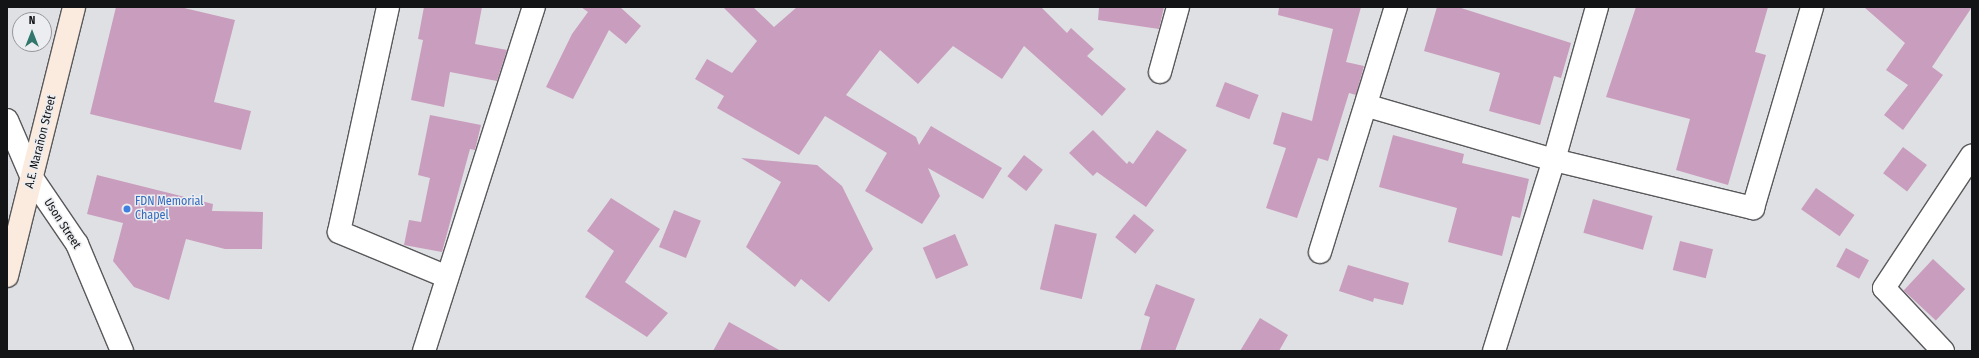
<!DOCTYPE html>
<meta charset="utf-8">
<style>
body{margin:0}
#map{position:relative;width:1979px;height:358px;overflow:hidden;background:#dfe0e3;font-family:"Fira Sans Condensed",sans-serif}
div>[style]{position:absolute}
.building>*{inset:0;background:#c99dbd;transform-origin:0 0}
.roads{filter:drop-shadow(1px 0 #59595c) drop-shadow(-1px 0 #59595c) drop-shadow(0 1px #59595c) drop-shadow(0 -1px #59595c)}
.street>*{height:22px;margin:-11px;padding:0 11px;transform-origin:11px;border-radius:11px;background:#fff}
.secondary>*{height:22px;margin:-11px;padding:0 11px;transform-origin:11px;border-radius:11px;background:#fbebdf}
.dots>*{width:11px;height:11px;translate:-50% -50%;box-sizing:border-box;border:2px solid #ecedf1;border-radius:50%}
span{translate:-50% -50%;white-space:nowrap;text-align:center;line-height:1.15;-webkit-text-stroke:3px #ecedf1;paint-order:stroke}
.street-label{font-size:12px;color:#131415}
.shop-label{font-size:12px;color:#366cbe}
.left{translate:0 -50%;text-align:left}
.frame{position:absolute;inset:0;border:8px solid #131415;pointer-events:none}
.north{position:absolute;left:12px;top:12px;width:40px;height:40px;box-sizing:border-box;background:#ecedf1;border:1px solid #959699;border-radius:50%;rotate:0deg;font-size:11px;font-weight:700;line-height:16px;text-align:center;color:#131415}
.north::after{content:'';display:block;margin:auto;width:14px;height:18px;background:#31776c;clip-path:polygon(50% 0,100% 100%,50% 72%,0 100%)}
</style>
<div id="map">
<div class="building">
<div style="clip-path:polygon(116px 7px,180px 7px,235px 20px,214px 102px,251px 111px,241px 150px,90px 114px)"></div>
<div style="clip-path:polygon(424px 7px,482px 7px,475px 44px,507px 50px,497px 81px,450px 72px,444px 107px,411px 100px,423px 40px,418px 39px)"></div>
<div style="clip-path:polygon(581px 7px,620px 7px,641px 26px,626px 44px,609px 30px,573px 99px,546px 87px,572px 34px,588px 12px)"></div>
<div style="clip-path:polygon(723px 7px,753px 7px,774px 27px,797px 7px,1041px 7px,1067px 33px,1071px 28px,1094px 49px,1087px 56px,1126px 89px,1102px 116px,1024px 46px,1002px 79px,953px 46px,918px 84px,880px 50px,846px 95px,916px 137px,919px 145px,931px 126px,1002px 168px,983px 199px,928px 168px,940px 196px,922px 224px,865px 191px,887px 153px,825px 116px,799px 155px,717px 108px,724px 96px,695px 79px,707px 59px,732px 73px,757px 41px)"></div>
<div style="clip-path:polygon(1099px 7px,1164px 7px,1159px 29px,1098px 20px)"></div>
<div style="clip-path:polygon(1279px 7px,1361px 7px,1346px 62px,1364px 66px,1356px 95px,1349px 93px,1328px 161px,1318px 158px,1297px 218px,1266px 208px,1286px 148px,1273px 144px,1282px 112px,1312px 121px,1333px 29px,1278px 15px)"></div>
<div style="clip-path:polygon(1437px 7px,1458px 7px,1571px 43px,1561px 78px,1554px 76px,1540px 125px,1489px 111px,1500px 73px,1424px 51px)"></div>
<div style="clip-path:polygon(1636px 7px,1768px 7px,1755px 52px,1766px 55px,1728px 185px,1676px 170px,1690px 119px,1606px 97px)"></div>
<div style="clip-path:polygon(1864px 7px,1972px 7px,1932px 67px,1943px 75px,1903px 130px,1884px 115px,1908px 85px,1886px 70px,1905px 43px)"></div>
<div style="left:1225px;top:82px;width:36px;height:26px;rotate:21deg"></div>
<div style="clip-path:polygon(430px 115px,481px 125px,475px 150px,470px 149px,442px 252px,404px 245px,409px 220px,421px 222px,430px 178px,418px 175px)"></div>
<div style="clip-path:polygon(1093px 130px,1127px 164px,1129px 161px,1133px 164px,1157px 130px,1187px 150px,1146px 207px,1097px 172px,1093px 176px,1069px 153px)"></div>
<div style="clip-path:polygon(1393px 135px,1464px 154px,1462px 163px,1529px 179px,1520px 218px,1512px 216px,1502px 256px,1448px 242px,1457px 208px,1379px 187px)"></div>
<div style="left:1903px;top:147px;width:30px;height:33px;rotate:37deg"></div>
<div style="left:1024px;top:155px;width:24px;height:27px;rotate:38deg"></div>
<div style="clip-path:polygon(741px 158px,817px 165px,842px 186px,873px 249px,829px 302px,801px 279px,795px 287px,746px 247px,781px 182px)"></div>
<div style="clip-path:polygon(97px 175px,213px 204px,212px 211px,263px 212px,262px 249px,225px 249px,186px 239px,169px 300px,134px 287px,113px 261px,123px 223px,87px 214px)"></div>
<div style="left:1816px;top:188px;width:47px;height:26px;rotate:35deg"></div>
<div style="clip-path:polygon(611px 198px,660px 229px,625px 282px,668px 313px,647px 337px,585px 297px,614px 251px,587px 231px)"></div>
<div style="left:1593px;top:199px;width:62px;height:35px;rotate:16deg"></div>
<div style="left:674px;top:210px;width:29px;height:40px;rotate:22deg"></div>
<div style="left:1134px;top:214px;width:26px;height:30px;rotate:39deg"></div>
<div style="left:1055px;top:224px;width:43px;height:67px;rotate:13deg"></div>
<div style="left:955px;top:234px;width:34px;height:35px;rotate:67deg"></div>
<div style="left:1680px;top:241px;width:34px;height:30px;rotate:14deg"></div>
<div style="left:1846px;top:248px;width:26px;height:21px;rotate:28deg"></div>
<div style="left:1933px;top:259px;width:44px;height:43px;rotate:43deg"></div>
<div style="clip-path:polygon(1348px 265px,1409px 283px,1403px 305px,1374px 298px,1373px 302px,1339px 291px)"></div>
<div style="clip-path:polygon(1156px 284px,1195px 299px,1175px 351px,1140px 351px,1150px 317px,1144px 315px)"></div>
<div style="clip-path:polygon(1260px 318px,1288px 335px,1279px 351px,1240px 351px)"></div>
<div style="clip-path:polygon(729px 322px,781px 351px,713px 351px)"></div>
</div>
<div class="roads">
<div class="street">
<div style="left:388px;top:7px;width:230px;rotate:102.3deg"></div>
<div style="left:339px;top:232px;width:117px;rotate:22.6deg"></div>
<div style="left:1160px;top:72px;width:67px;rotate:-74.5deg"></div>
<div style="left:1368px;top:106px;width:194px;rotate:16.2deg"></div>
<div style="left:1554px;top:160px;width:205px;rotate:13.6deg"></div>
<div style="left:1753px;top:208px;width:209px;rotate:-73.6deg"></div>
<div style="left:7px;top:120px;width:63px;rotate:66.7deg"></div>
<div style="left:32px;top:178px;width:80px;rotate:55.7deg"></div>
<div style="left:77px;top:244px;width:116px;rotate:67.2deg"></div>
<div style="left:1320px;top:252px;width:257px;rotate:-72.8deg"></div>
<div style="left:424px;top:351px;width:361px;rotate:-72.3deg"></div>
<div style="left:1494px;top:351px;width:200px;rotate:-72.6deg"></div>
<div style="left:1554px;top:160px;width:159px;rotate:-74.3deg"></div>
<div style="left:1943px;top:351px;width:86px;rotate:-133.1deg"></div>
<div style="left:1884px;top:288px;width:159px;rotate:-56.5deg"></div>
</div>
<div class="secondary">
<div style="left:7px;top:276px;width:277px;rotate:-76deg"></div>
</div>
</div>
<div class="dots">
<div style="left:127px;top:209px;background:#3f7fe0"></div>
</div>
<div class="street-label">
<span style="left:41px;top:142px;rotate:-76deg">A.E. Marañon Street</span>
<span style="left:62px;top:224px;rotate:57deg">Uson Street</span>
</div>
<div class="shop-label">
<span class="left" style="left:135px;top:209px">FDN Memorial<br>Chapel</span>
</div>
<div class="frame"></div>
<div class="north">N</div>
</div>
